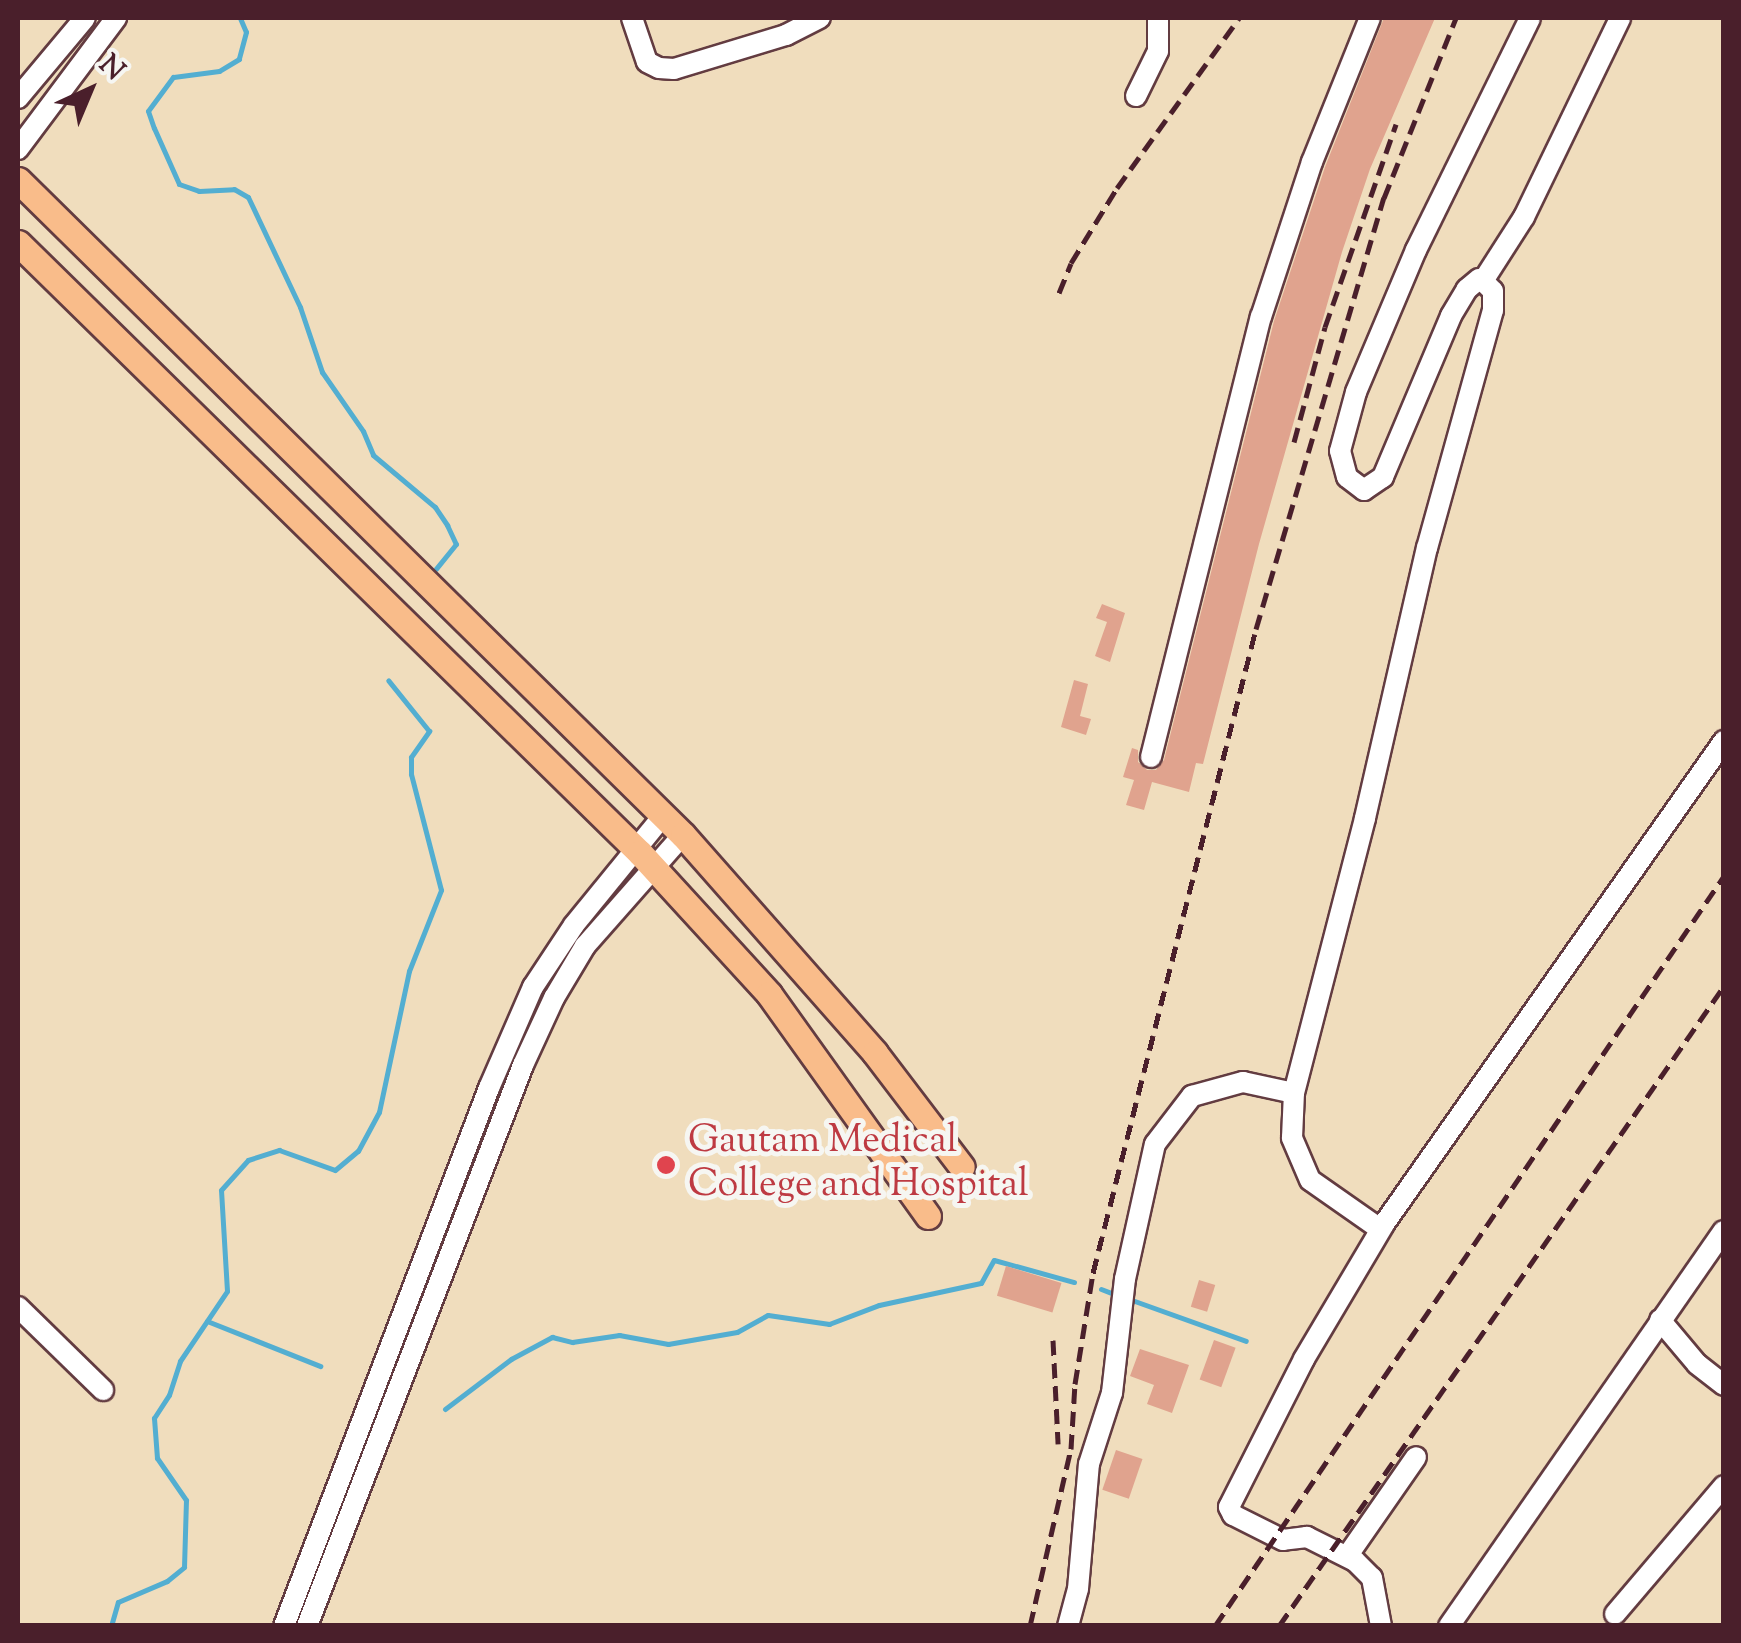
<!DOCTYPE html>
<style>
body{margin:0}
#map{position:relative;width:1741px;height:1643px;overflow:hidden;background:#f0ddbd;font-family:"Sorts Mill Goudy",serif}
div>[style]{position:absolute}
.stream>*{height:5px;margin:-2.5px;padding:0 2.5px;transform-origin:2.5px;border-radius:2.5px;background:#53aed1}
.building>*{inset:0;background:#e0a38e;transform-origin:0 0}
.roads{filter:drop-shadow(2px 0 #633c41) drop-shadow(-2px 0 #633c41) drop-shadow(0 2px #633c41) drop-shadow(0 -2px #633c41)}
.minor>*{height:20px;margin:-10px;padding:0 10px;transform-origin:10px;border-radius:10px;background:#fff}
.major>*{height:25px;margin:-12.5px;padding:0 12.5px;transform-origin:12.5px;border-radius:12.5px;background:#f9bc8a}
.rail>*{height:5px;margin-top:-2.5px;transform-origin:0;background:repeating-linear-gradient(90deg,#4a1f2b 0 15px,transparent 0 23px)}
.dots>*{width:28px;height:28px;translate:-50% -50%;box-sizing:border-box;border:5px solid #f6f6f2;border-radius:50%}
span{translate:-50% -50%;white-space:nowrap;text-align:center;line-height:1.15;-webkit-text-stroke:10px #f6f6f2;paint-order:stroke}
.health-label{font-size:38px;color:#be3a42}
.left{translate:0 -50%;text-align:left}
.frame{position:absolute;inset:0;border:20px solid #4a1f2b;pointer-events:none}
.north{position:absolute;left:40px;top:40px;width:100px;height:100px;-webkit-text-stroke:8px #f6f6f2;paint-order:stroke;rotate:44deg;font-size:28px;font-weight:700;line-height:40px;text-align:center;color:#4a1f2b}
.north::after{content:'';display:block;margin:auto;width:35px;height:45px;background:#4a1f2b;clip-path:polygon(50% 0,100% 100%,50% 72%,0 100%)}
</style>
<div id="map">
<div class="stream">
<div style="left:240px;top:18px;width:15px;rotate:67deg"></div>
<div style="left:246px;top:32px;width:28px;rotate:105deg"></div>
<div style="left:239px;top:59px;width:23px;rotate:149deg"></div>
<div style="left:219px;top:71px;width:46px;rotate:172.6deg"></div>
<div style="left:173px;top:77px;width:42px;rotate:126.3deg"></div>
<div style="left:148px;top:111px;width:18px;rotate:71deg"></div>
<div style="left:154px;top:128px;width:61px;rotate:65.9deg"></div>
<div style="left:179px;top:184px;width:21px;rotate:19deg"></div>
<div style="left:199px;top:191px;width:35px;rotate:-3deg"></div>
<div style="left:234px;top:189px;width:16px;rotate:30deg"></div>
<div style="left:248px;top:197px;width:122px;rotate:64.7deg"></div>
<div style="left:300px;top:307px;width:69px;rotate:71.3deg"></div>
<div style="left:322px;top:372px;width:72px;rotate:55.2deg"></div>
<div style="left:363px;top:431px;width:26px;rotate:67deg"></div>
<div style="left:373px;top:455px;width:81px;rotate:40deg"></div>
<div style="left:435px;top:507px;width:22px;rotate:56deg"></div>
<div style="left:447px;top:525px;width:21px;rotate:65deg"></div>
<div style="left:456px;top:544px;width:32px;rotate:129deg"></div>
<div style="left:1101px;top:1289px;width:17px;rotate:21deg"></div>
<div style="left:1129px;top:1299px;width:124px;rotate:19.7deg"></div>
<div style="left:207px;top:1321px;width:122px;rotate:21.7deg"></div>
<div style="left:445px;top:1409px;width:83px;rotate:-37.1deg"></div>
<div style="left:511px;top:1359px;width:47px;rotate:-28.2deg"></div>
<div style="left:552px;top:1337px;width:21px;rotate:14deg"></div>
<div style="left:572px;top:1342px;width:48px;rotate:-8.5deg"></div>
<div style="left:619px;top:1335px;width:50px;rotate:10.4deg"></div>
<div style="left:668px;top:1344px;width:70px;rotate:-9.9deg"></div>
<div style="left:737px;top:1332px;width:35px;rotate:-29deg"></div>
<div style="left:768px;top:1315px;width:62px;rotate:8.4deg"></div>
<div style="left:829px;top:1324px;width:53px;rotate:-20.8deg"></div>
<div style="left:879px;top:1305px;width:104px;rotate:-12.2deg"></div>
<div style="left:981px;top:1283px;width:26px;rotate:-61deg"></div>
<div style="left:994px;top:1260px;width:83px;rotate:15.4deg"></div>
<div style="left:111px;top:1626px;width:25px;rotate:-74deg"></div>
<div style="left:118px;top:1602px;width:53px;rotate:-23.2deg"></div>
<div style="left:167px;top:1581px;width:22px;rotate:-39deg"></div>
<div style="left:184px;top:1567px;width:67px;rotate:-88.3deg"></div>
<div style="left:186px;top:1500px;width:51px;rotate:-124.6deg"></div>
<div style="left:157px;top:1458px;width:40px;rotate:-94.3deg"></div>
<div style="left:154px;top:1418px;width:27px;rotate:-57deg"></div>
<div style="left:169px;top:1395px;width:36px;rotate:-72deg"></div>
<div style="left:180px;top:1361px;width:84px;rotate:-56.1deg"></div>
<div style="left:227px;top:1291px;width:101px;rotate:-93.4deg"></div>
<div style="left:221px;top:1190px;width:40px;rotate:-48deg"></div>
<div style="left:248px;top:1160px;width:33px;rotate:-18deg"></div>
<div style="left:279px;top:1150px;width:59px;rotate:19.7deg"></div>
<div style="left:335px;top:1170px;width:30px;rotate:-40deg"></div>
<div style="left:358px;top:1151px;width:44px;rotate:-61.7deg"></div>
<div style="left:379px;top:1112px;width:144px;rotate:-78deg"></div>
<div style="left:409px;top:971px;width:87px;rotate:-68.4deg"></div>
<div style="left:441px;top:890px;width:120px;rotate:-104.5deg"></div>
<div style="left:411px;top:774px;width:17px;rotate:-90deg"></div>
<div style="left:411px;top:757px;width:32px;rotate:-55deg"></div>
<div style="left:429px;top:731px;width:65px;rotate:-128.8deg"></div>
</div>
<div class="building">
<div style="clip-path:polygon(1384px 18px,1435px 18px,1370px 169px,1342px 252px,1259px 544px,1203px 764px,1196px 763px,1189px 792px,1152px 782px,1144px 810px,1126px 805px,1134px 780px,1123px 777px,1132px 748px,1138px 750px,1138px 762px,1147px 770px,1156px 770px,1164px 760px,1274px 321px,1325px 167px)"></div>
<div style="clip-path:polygon(1102px 604px,1125px 613px,1110px 662px,1095px 656px,1107px 622px,1096px 618px)"></div>
<div style="clip-path:polygon(1074px 680px,1088px 684px,1080px 716px,1091px 719px,1086px 735px,1061px 727px)"></div>
<div style="left:1006px;top:1266px;width:58px;height:31px;rotate:17deg"></div>
<div style="left:1199px;top:1280px;width:17px;height:28px;rotate:17deg"></div>
<div style="left:1214px;top:1340px;width:23px;height:42px;rotate:20deg"></div>
<div style="clip-path:polygon(1140px 1349px,1189px 1365px,1172px 1413px,1147px 1404px,1154px 1385px,1130px 1376px)"></div>
<div style="left:1116px;top:1450px;width:28px;height:42px;rotate:19deg"></div>
</div>
<div class="roads">
<div class="minor">
<div style="left:632px;top:18px;width:46px;rotate:71.2deg"></div>
<div style="left:647px;top:62px;width:13px;rotate:27deg"></div>
<div style="left:659px;top:68px;width:15px;rotate:4deg"></div>
<div style="left:674px;top:69px;width:117px;rotate:-16.9deg"></div>
<div style="left:786px;top:35px;width:38px;rotate:-27deg"></div>
<div style="left:1136px;top:96px;width:50px;rotate:-63.9deg"></div>
<div style="left:1158px;top:51px;width:33px;rotate:-90deg"></div>
<div style="left:18px;top:98px;width:104px;rotate:-50.1deg"></div>
<div style="left:18px;top:149px;width:164px;rotate:-53.2deg"></div>
<div style="left:1483px;top:281px;width:76px;rotate:-57.4deg"></div>
<div style="left:1524px;top:217px;width:221px;rotate:-64.2deg"></div>
<div style="left:1151px;top:757px;width:454px;rotate:-76deg"></div>
<div style="left:1261px;top:317px;width:163px;rotate:-71.8deg"></div>
<div style="left:1312px;top:162px;width:155px;rotate:-68.1deg"></div>
<div style="left:1380px;top:1229px;width:85px;rotate:-145deg"></div>
<div style="left:1310px;top:1180px;width:46px;rotate:-113.2deg"></div>
<div style="left:1292px;top:1138px;width:45px;rotate:-87.5deg"></div>
<div style="left:1294px;top:1093px;width:284px;rotate:-75.5deg"></div>
<div style="left:1365px;top:818px;width:277px;rotate:-77.1deg"></div>
<div style="left:1427px;top:548px;width:247px;rotate:-74.5deg"></div>
<div style="left:1493px;top:310px;width:19px;rotate:-90deg"></div>
<div style="left:1493px;top:291px;width:14px;rotate:-135deg"></div>
<div style="left:1483px;top:281px;width:4px;rotate:-153deg"></div>
<div style="left:1479px;top:279px;width:16px;rotate:140deg"></div>
<div style="left:1467px;top:289px;width:31px;rotate:121deg"></div>
<div style="left:1451px;top:316px;width:175px;rotate:112.9deg"></div>
<div style="left:1383px;top:477px;width:23px;rotate:146deg"></div>
<div style="left:1364px;top:490px;width:21px;rotate:-143deg"></div>
<div style="left:1347px;top:477px;width:27px;rotate:-105deg"></div>
<div style="left:1340px;top:451px;width:61px;rotate:-74.8deg"></div>
<div style="left:1356px;top:392px;width:154px;rotate:-67.1deg"></div>
<div style="left:1416px;top:250px;width:258px;rotate:-63.8deg"></div>
<div style="left:18px;top:1307px;width:119px;rotate:44.3deg"></div>
<div style="left:1660px;top:1320px;width:57px;rotate:49.9deg"></div>
<div style="left:1697px;top:1364px;width:34px;rotate:38deg"></div>
<div style="left:1348px;top:1555px;width:119px;rotate:-55.2deg"></div>
<div style="left:1615px;top:1614px;width:168px;rotate:-49.6deg"></div>
<div style="left:284px;top:1626px;width:576px;rotate:-69.14deg"></div>
<div style="left:489px;top:1088px;width:110px;rotate:-66.5deg"></div>
<div style="left:533px;top:987px;width:74px;rotate:-56.5deg"></div>
<div style="left:574px;top:925px;width:141px;rotate:-50.8deg"></div>
<div style="left:307px;top:1626px;width:601px;rotate:-68.94deg"></div>
<div style="left:523px;top:1065px;width:74px;rotate:-65.2deg"></div>
<div style="left:554px;top:998px;width:61px;rotate:-59.2deg"></div>
<div style="left:585px;top:946px;width:148px;rotate:-48.6deg"></div>
<div style="left:1068px;top:1626px;width:38px;rotate:-75deg"></div>
<div style="left:1078px;top:1589px;width:125px;rotate:-85deg"></div>
<div style="left:1089px;top:1464px;width:75px;rotate:-72.1deg"></div>
<div style="left:1112px;top:1393px;width:115px;rotate:-83.5deg"></div>
<div style="left:1125px;top:1279px;width:138px;rotate:-77.5deg"></div>
<div style="left:1155px;top:1144px;width:61px;rotate:-52.4deg"></div>
<div style="left:1192px;top:1096px;width:53px;rotate:-15.4deg"></div>
<div style="left:1243px;top:1082px;width:52px;rotate:12.2deg"></div>
<div style="left:1381px;top:1626px;width:49px;rotate:-100.6deg"></div>
<div style="left:1372px;top:1578px;width:24px;rotate:-135deg"></div>
<div style="left:1355px;top:1561px;width:54px;rotate:-153.4deg"></div>
<div style="left:1307px;top:1537px;width:24px;rotate:173deg"></div>
<div style="left:1283px;top:1540px;width:56px;rotate:-153.4deg"></div>
<div style="left:1233px;top:1515px;width:9px;rotate:-117deg"></div>
<div style="left:1229px;top:1507px;width:166px;rotate:-63.1deg"></div>
<div style="left:1304px;top:1359px;width:157px;rotate:-59.3deg"></div>
<div style="left:1384px;top:1224px;width:591px;rotate:-54.86deg"></div>
<div style="left:1449px;top:1626px;width:481px;rotate:-55.2deg"></div>
</div>
<div class="major">
<div style="left:18px;top:180px;width:933px;rotate:44.57deg"></div>
<div style="left:683px;top:835px;width:290px;rotate:48.6deg"></div>
<div style="left:875px;top:1053px;width:143px;rotate:52.7deg"></div>
<div style="left:18px;top:243px;width:871px;rotate:44.44deg"></div>
<div style="left:640px;top:853px;width:191px;rotate:47.5deg"></div>
<div style="left:769px;top:994px;width:273px;rotate:54.4deg"></div>
</div>
</div>
<div class="rail">
<div style="left:1059px;top:293px;width:32px;rotate:-68deg"></div>
<div style="left:1071px;top:263px;width:88px;rotate:-58.5deg"></div>
<div style="left:1117px;top:188px;width:209px;rotate:-54.3deg"></div>
<div style="left:1294px;top:442px;width:119px;rotate:-74.9deg"></div>
<div style="left:1325px;top:327px;width:215px;rotate:-70.7deg"></div>
<div style="left:1053px;top:1340px;width:104px;rotate:87.2deg"></div>
<div style="left:1030px;top:1626px;width:182px;rotate:-77deg"></div>
<div style="left:1071px;top:1449px;width:65px;rotate:-86.5deg"></div>
<div style="left:1075px;top:1384px;width:112px;rotate:-80.8deg"></div>
<div style="left:1093px;top:1273px;width:664px;rotate:-75.8deg"></div>
<div style="left:1256px;top:629px;width:450px;rotate:-73.5deg"></div>
<div style="left:1384px;top:198px;width:194px;rotate:-68.2deg"></div>
<div style="left:1215px;top:1626px;width:906px;rotate:-55.84deg"></div>
<div style="left:1279px;top:1626px;width:780px;rotate:-55.19deg"></div>
</div>
<div class="dots">
<div style="left:666px;top:1165px;background:#e0444e"></div>
</div>
<div class="health-label">
<span class="left" style="left:688px;top:1165px">Gautam Medical<br>College and Hospital</span>
</div>
<div class="frame"></div>
<div class="north">N</div>
</div>
